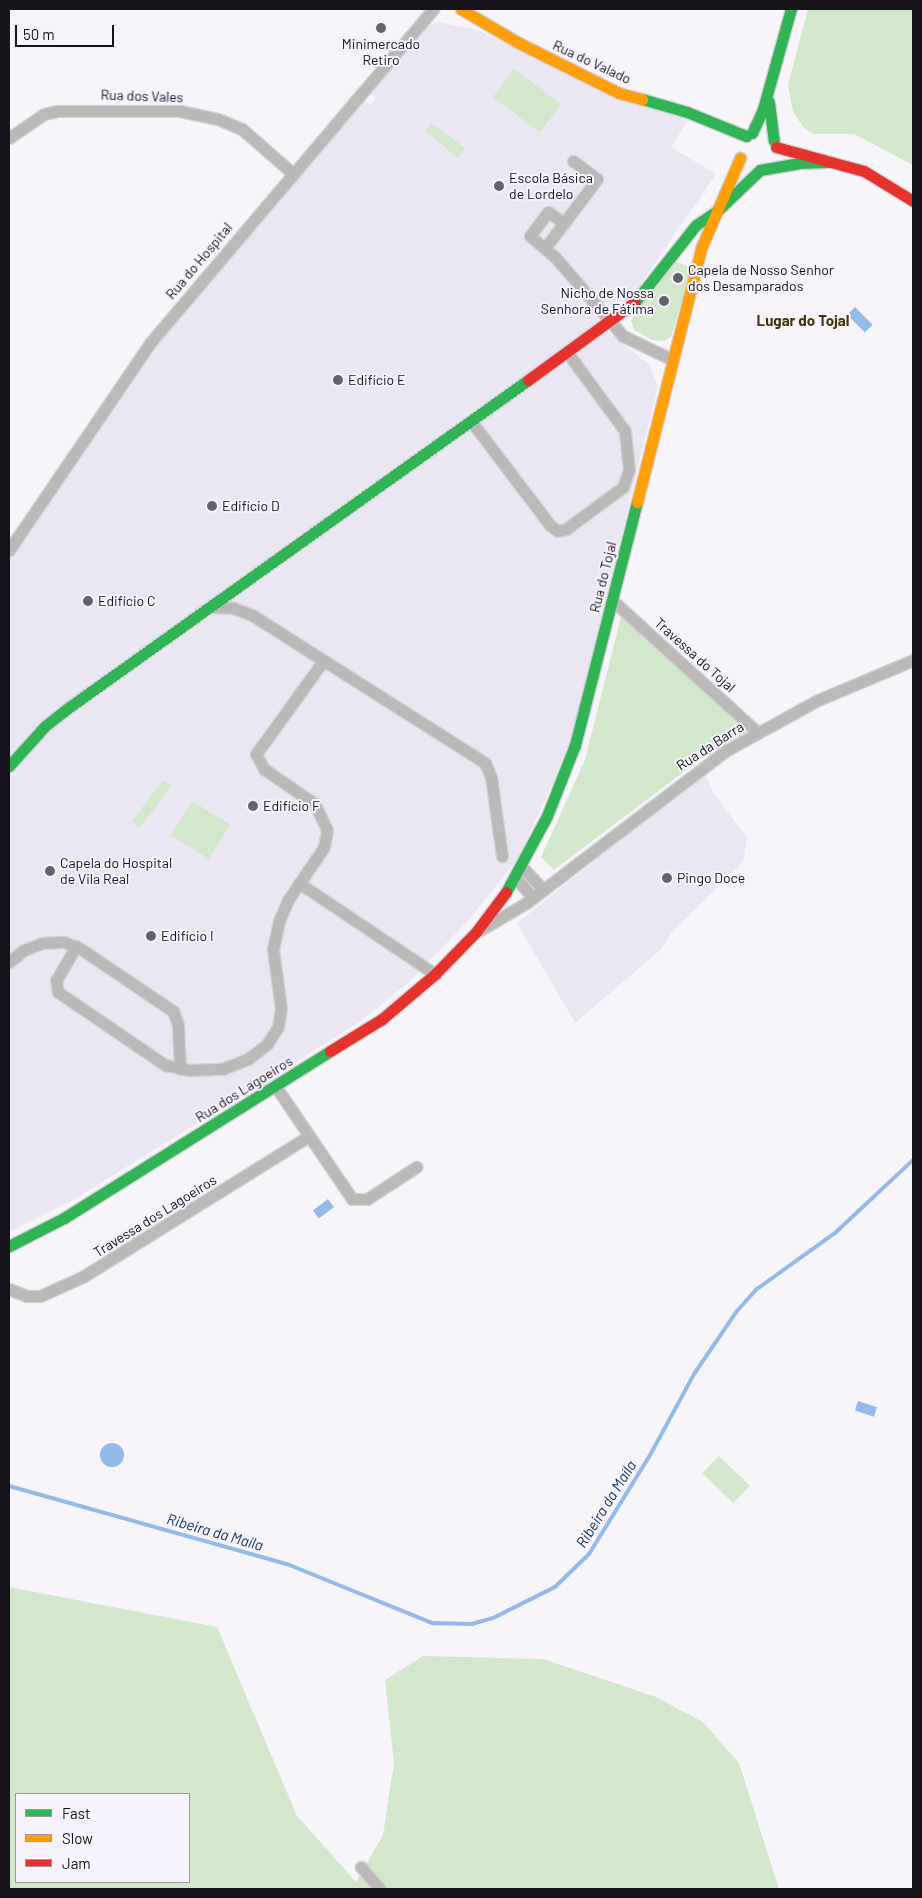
<!DOCTYPE html>
<meta charset="utf-8">
<style>
body{margin:0}
#map{position:relative;width:922px;height:1898px;overflow:hidden;background:#f7f5fa;font-family:Barlow,sans-serif}
div>[style]{position:absolute}
.built>*{inset:0;background:#eae6f2}
.green>*{inset:0;background:#d2e7cb;transform-origin:0 0}
.water>*{inset:0;background:#93bae8;transform-origin:0 0}
.round{border-radius:50%}
.stream>*{height:4px;margin:-2px;padding:0 2px;transform-origin:2px;border-radius:2px;background:#93bae8}
.roads{filter:drop-shadow(1px 0 #d3d2d5) drop-shadow(-1px 0 #d3d2d5) drop-shadow(0 1px #d3d2d5) drop-shadow(0 -1px #d3d2d5)}
.street>*{height:11px;margin:-5.5px;padding:0 5.5px;transform-origin:5.5px;border-radius:5.5px;background:#bbb9b8}
.fast>*{height:11px;margin:-5.5px;padding:0 5.5px;transform-origin:5.5px;border-radius:5.5px;background:#30b455}
.slow>*{height:11px;margin:-5.5px;padding:0 5.5px;transform-origin:5.5px;border-radius:5.5px;background:#ff9f0a}
.jam>*{height:11px;margin:-5.5px;padding:0 5.5px;transform-origin:5.5px;border-radius:5.5px;background:#e5322d}
.dots>*{width:14px;height:14px;translate:-50% -50%;box-sizing:border-box;border:2px solid #f6f3fc;border-radius:50%}
span{translate:-50% -50%;white-space:nowrap;text-align:center;line-height:1.15;-webkit-text-stroke:4px #f6f3fc;paint-order:stroke}
.poi-label{font-size:14px;color:#16131a}
.left{translate:0 -50%;text-align:left}
.right{translate:-100% -50%;text-align:right}
.street-label{font-size:14px;color:#16131a}
.neighbourhood-label{font-size:15px;color:#43340a;font-weight:700}
.water-label{font-size:15px;color:#0b335c;font-style:italic}
.frame{position:absolute;inset:0;border:10px solid #16131a;pointer-events:none}
.legend{position:absolute;left:15px;top:1793px;width:175px;height:90px;box-sizing:border-box;background:#f6f3fc;border:1px solid #9c99a2;margin:0;padding:6px 9px;list-style:none;font-size:15px;color:#16131a}
.legend li{display:flex;align-items:center;gap:10px;height:25px}
.legend b{width:25px;border:1px solid #9c99a2}
.scale{position:absolute;left:15px;top:25px;width:99px;height:22px;box-sizing:border-box;border:2px solid #16131a;border-top:0;padding-left:6px;font-size:15px;line-height:18px;white-space:nowrap;color:#16131a;-webkit-text-stroke:4px #f6f3fc;paint-order:stroke}
</style>
<div id="map">
<div class="built">
<div style="clip-path:polygon(436px 22px,475px 29px,587px 82px,690px 117px,671px 147px,716px 174px,627px 304px,614px 309px,604px 303px,592px 312px,609px 333px,649px 364px,658px 386px,570px 744px,519px 857px,468px 921px,407px 984px,358px 1023px,75px 1199px,9px 1232px,9px 560px,176px 320px,363px 99px,371px 105px,376px 98px,368px 92px,422px 30px)"></div>
<div style="clip-path:polygon(705px 773px,713px 793px,747px 838px,743px 862px,673px 931px,660px 950px,575px 1023px,517px 923px)"></div>
</div>
<div class="green">
<div style="clip-path:polygon(808px 9px,913px 9px,913px 165px,854px 134px,814px 134px,804px 128px,793px 112px,788px 85px)"></div>
<div style="left:514px;top:69px;width:59px;height:35px;rotate:37deg"></div>
<div style="clip-path:polygon(431px 123px,465px 148px,458px 158px,425px 131px)"></div>
<div style="clip-path:polygon(675px 261px,691px 268px,671px 337px,664px 341px,652px 340px,634px 330px,631px 320px)"></div>
<div style="clip-path:polygon(621px 617px,747px 732px,698px 761px,554px 870px,541px 857px,585px 760px)"></div>
<div style="left:163px;top:780px;width:10px;height:52px;rotate:37deg"></div>
<div style="left:192px;top:801px;width:45px;height:40px;rotate:32deg"></div>
<div style="left:719px;top:1456px;width:43px;height:24px;rotate:44deg"></div>
<div style="clip-path:polygon(evenodd,9px 1587px,217px 1627px,297px 1816px,356px 1882px,383px 1835px,394px 1763px,385px 1680px,423px 1656px,543px 1659px,656px 1697px,703px 1722px,739px 1763px,779px 1889px,9px 1889px,9px 1587px,16px 1794px,189px 1794px,189px 1882px,16px 1882px,16px 1794px)"></div>
</div>
<div class="water">
<div style="left:855px;top:307px;width:25px;height:11px;rotate:45deg"></div>
<div style="left:328px;top:1199px;width:10px;height:19px;rotate:53deg"></div>
<div style="left:858px;top:1401px;width:20px;height:10px;rotate:18deg"></div>
<div class="round" style="left:100px;top:1443px;width:24px;height:24px"></div>
</div>
<div class="stream">
<div style="left:9px;top:1486px;width:289px;rotate:15.7deg"></div>
<div style="left:287px;top:1564px;width:157px;rotate:22.1deg"></div>
<div style="left:432px;top:1623px;width:40px;rotate:1.4deg"></div>
<div style="left:472px;top:1624px;width:22px;rotate:-16deg"></div>
<div style="left:493px;top:1618px;width:69px;rotate:-26.6deg"></div>
<div style="left:555px;top:1587px;width:47px;rotate:-44.1deg"></div>
<div style="left:589px;top:1554px;width:114px;rotate:-58.3deg"></div>
<div style="left:649px;top:1457px;width:94px;rotate:-61.5deg"></div>
<div style="left:694px;top:1374px;width:76px;rotate:-55.7deg"></div>
<div style="left:737px;top:1311px;width:30px;rotate:-48deg"></div>
<div style="left:757px;top:1289px;width:96px;rotate:-35.7deg"></div>
<div style="left:835px;top:1233px;width:107px;rotate:-43.1deg"></div>
</div>
<div class="roads">
<div class="street">
<div style="left:9px;top:138px;width:42px;rotate:-34.4deg"></div>
<div style="left:44px;top:114px;width:13px;rotate:-13deg"></div>
<div style="left:57px;top:111px;width:123px"></div>
<div style="left:180px;top:111px;width:39px;rotate:12deg"></div>
<div style="left:218px;top:119px;width:26px;rotate:23deg"></div>
<div style="left:242px;top:129px;width:67px;rotate:41.3deg"></div>
<div style="left:564px;top:223px;width:55px;rotate:-53.1deg"></div>
<div style="left:597px;top:179px;width:30px;rotate:-143deg"></div>
<div style="left:545px;top:248px;width:31px;rotate:-53deg"></div>
<div style="left:564px;top:223px;width:19px;rotate:-145deg"></div>
<div style="left:548px;top:212px;width:30px;rotate:127deg"></div>
<div style="left:530px;top:236px;width:33px;rotate:40deg"></div>
<div style="left:555px;top:257px;width:104px;rotate:49.3deg"></div>
<div style="left:623px;top:336px;width:55px;rotate:25.6deg"></div>
<div style="left:471px;top:421px;width:131px;rotate:52.8deg"></div>
<div style="left:550px;top:525px;width:10px;rotate:37deg"></div>
<div style="left:558px;top:531px;width:8px;rotate:-14deg"></div>
<div style="left:566px;top:529px;width:71px;rotate:-36.4deg"></div>
<div style="left:623px;top:487px;width:18px;rotate:-71deg"></div>
<div style="left:629px;top:470px;width:39px;rotate:-96deg"></div>
<div style="left:625px;top:431px;width:98px;rotate:-126.3deg"></div>
<div style="left:9px;top:550px;width:250px;rotate:-55.7deg"></div>
<div style="left:150px;top:343px;width:438px;rotate:-49.7deg"></div>
<div style="left:612px;top:600px;width:197px;rotate:42.3deg"></div>
<div style="left:210px;top:607px;width:23px;rotate:2deg"></div>
<div style="left:233px;top:608px;width:20px;rotate:20deg"></div>
<div style="left:252px;top:615px;width:276px;rotate:32.4deg"></div>
<div style="left:485px;top:763px;width:15px;rotate:67deg"></div>
<div style="left:491px;top:777px;width:80px;rotate:82.1deg"></div>
<div style="left:521px;top:866px;width:33px;rotate:47deg"></div>
<div style="left:515px;top:877px;width:28px;rotate:49deg"></div>
<div style="left:299px;top:883px;width:164px;rotate:33.8deg"></div>
<div style="left:480px;top:930px;width:53px;rotate:-30.4deg"></div>
<div style="left:526px;top:903px;width:253px;rotate:-37.3deg"></div>
<div style="left:727px;top:750px;width:104px;rotate:-28.8deg"></div>
<div style="left:818px;top:700px;width:103px;rotate:-22.8deg"></div>
<div style="left:76px;top:946px;width:39px;rotate:120deg"></div>
<div style="left:56px;top:980px;width:12px;rotate:81deg"></div>
<div style="left:58px;top:992px;width:130px;rotate:34.3deg"></div>
<div style="left:165px;top:1065px;width:25px;rotate:12deg"></div>
<div style="left:189px;top:1070px;width:33px;rotate:-2deg"></div>
<div style="left:222px;top:1069px;width:28px;rotate:-21deg"></div>
<div style="left:248px;top:1059px;width:24px;rotate:-38deg"></div>
<div style="left:267px;top:1044px;width:20px;rotate:-57deg"></div>
<div style="left:278px;top:1027px;width:18px;rotate:-81deg"></div>
<div style="left:281px;top:1009px;width:61px;rotate:-97.6deg"></div>
<div style="left:273px;top:949px;width:29px;rotate:-78deg"></div>
<div style="left:279px;top:921px;width:23px;rotate:-67deg"></div>
<div style="left:288px;top:900px;width:64px;rotate:-55.8deg"></div>
<div style="left:324px;top:847px;width:17px;rotate:-80deg"></div>
<div style="left:327px;top:830px;width:29px;rotate:-115deg"></div>
<div style="left:315px;top:804px;width:62px;rotate:-145.5deg"></div>
<div style="left:264px;top:769px;width:17px;rotate:-118deg"></div>
<div style="left:256px;top:754px;width:115px;rotate:-54.2deg"></div>
<div style="left:9px;top:962px;width:19px;rotate:-39deg"></div>
<div style="left:24px;top:950px;width:19px;rotate:-21deg"></div>
<div style="left:42px;top:943px;width:22px;rotate:-3deg"></div>
<div style="left:64px;top:942px;width:18px;rotate:22deg"></div>
<div style="left:81px;top:949px;width:111px;rotate:34deg"></div>
<div style="left:173px;top:1011px;width:15px;rotate:70deg"></div>
<div style="left:178px;top:1025px;width:44px;rotate:87.4deg"></div>
<div style="left:276px;top:1087px;width:135px;rotate:55.8deg"></div>
<div style="left:352px;top:1199px;width:15px"></div>
<div style="left:367px;top:1199px;width:59px;rotate:-33.1deg"></div>
<div style="left:9px;top:1289px;width:19px;rotate:21deg"></div>
<div style="left:27px;top:1296px;width:13px"></div>
<div style="left:40px;top:1296px;width:48px;rotate:-24.4deg"></div>
<div style="left:84px;top:1276px;width:265px;rotate:-31.9deg"></div>
<div style="left:361px;top:1867px;width:29px;rotate:49deg"></div>
</div>
<div class="fast">
<div style="left:642px;top:99px;width:47px;rotate:16.1deg"></div>
<div style="left:687px;top:112px;width:64px;rotate:22.1deg"></div>
<div style="left:769px;top:102px;width:39px;rotate:83deg"></div>
<div style="left:752px;top:133px;width:26px;rotate:-65deg"></div>
<div style="left:763px;top:109px;width:104px;rotate:-74.4deg"></div>
<div style="left:635px;top:302px;width:98px;rotate:-51.6deg"></div>
<div style="left:696px;top:225px;width:25px;rotate:-34deg"></div>
<div style="left:717px;top:211px;width:59px;rotate:-43.6deg"></div>
<div style="left:760px;top:170px;width:39px;rotate:-10deg"></div>
<div style="left:798px;top:163px;width:30px;rotate:-2deg"></div>
<div style="left:9px;top:766px;width:54px;rotate:-48deg"></div>
<div style="left:45px;top:726px;width:29px;rotate:-38deg"></div>
<div style="left:68px;top:708px;width:565px;rotate:-35.49deg"></div>
<div style="left:506px;top:892px;width:86px;rotate:-61.7deg"></div>
<div style="left:547px;top:816px;width:76px;rotate:-68.5deg"></div>
<div style="left:575px;top:745px;width:251px;rotate:-75.7deg"></div>
<div style="left:9px;top:1246px;width:62px;rotate:-27deg"></div>
<div style="left:64px;top:1218px;width:314px;rotate:-32.1deg"></div>
</div>
<div class="slow">
<div style="left:461px;top:9px;width:67px;rotate:30.4deg"></div>
<div style="left:519px;top:43px;width:112px;rotate:26.6deg"></div>
<div style="left:619px;top:93px;width:24px;rotate:15deg"></div>
<div style="left:637px;top:502px;width:264px;rotate:-75.8deg"></div>
<div style="left:702px;top:246px;width:96px;rotate:-66.6deg"></div>
</div>
<div class="jam">
<div style="left:776px;top:147px;width:91px;rotate:15.3deg"></div>
<div style="left:864px;top:171px;width:57px;rotate:31.5deg"></div>
<div style="left:528px;top:380px;width:132px;rotate:-36.1deg"></div>
<div style="left:330px;top:1051px;width:61px;rotate:-31.6deg"></div>
<div style="left:382px;top:1019px;width:70px;rotate:-40.3deg"></div>
<div style="left:435px;top:974px;width:59px;rotate:-45.7deg"></div>
<div style="left:476px;top:932px;width:50px;rotate:-53.1deg"></div>
</div>
</div>
<div class="dots">
<div style="left:381px;top:28px;background:#656268"></div>
<div style="left:499px;top:186px;background:#656268"></div>
<div style="left:678px;top:278px;background:#656268"></div>
<div style="left:664px;top:301px;background:#656268"></div>
<div style="left:338px;top:380px;background:#656268"></div>
<div style="left:212px;top:506px;background:#656268"></div>
<div style="left:88px;top:601px;background:#656268"></div>
<div style="left:253px;top:806px;background:#656268"></div>
<div style="left:50px;top:871px;background:#656268"></div>
<div style="left:667px;top:878px;background:#656268"></div>
<div style="left:151px;top:936px;background:#656268"></div>
</div>
<div class="poi-label">
<span style="left:381px;top:52px">Minimercado<br>Retiro</span>
<span class="left" style="left:509px;top:186px">Escola Básica<br>de Lordelo</span>
<span class="left" style="left:688px;top:278px">Capela de Nosso Senhor<br>dos Desamparados</span>
<span class="right" style="left:654px;top:301px">Nicho de Nossa<br>Senhora de Fátima</span>
<span class="left" style="left:348px;top:380px">Edifício E</span>
<span class="left" style="left:222px;top:506px">Edifício D</span>
<span class="left" style="left:98px;top:601px">Edifício C</span>
<span class="left" style="left:263px;top:806px">Edifício F</span>
<span class="left" style="left:60px;top:871px">Capela do Hospital<br>de Vila Real</span>
<span class="left" style="left:677px;top:878px">Pingo Doce</span>
<span class="left" style="left:161px;top:936px">Edifício I</span>
</div>
<div class="street-label">
<span style="left:592px;top:62px;rotate:25deg">Rua do Valado</span>
<span style="left:142px;top:96px;rotate:2deg">Rua dos Vales</span>
<span style="left:199px;top:261px;rotate:-50deg">Rua do Hospital</span>
<span style="left:603px;top:577px;rotate:-76deg">Rua do Tojal</span>
<span style="left:695px;top:655px;rotate:42deg">Travessa do Tojal</span>
<span style="left:710px;top:746px;rotate:-33deg">Rua da Barra</span>
<span style="left:244px;top:1089px;rotate:-32deg">Rua dos Lagoeiros</span>
<span style="left:155px;top:1216px;rotate:-32deg">Travessa dos Lagoeiros</span>
</div>
<div class="neighbourhood-label">
<span style="left:803px;top:321px">Lugar do Tojal</span>
</div>
<div class="water-label">
<span style="left:606px;top:1504px;rotate:-58deg">Ribeira da Maíla</span>
<span style="left:215px;top:1532px;rotate:16deg">Ribeira da Maíla</span>
</div>
<div class="frame"></div>
<ul class="legend">
<li><b style="height:6px;background:#30b455"></b>Fast</li>
<li><b style="height:6px;background:#ff9f0a"></b>Slow</li>
<li><b style="height:6px;background:#e5322d"></b>Jam</li>
</ul>
<div class="scale">50 m</div>
</div>
